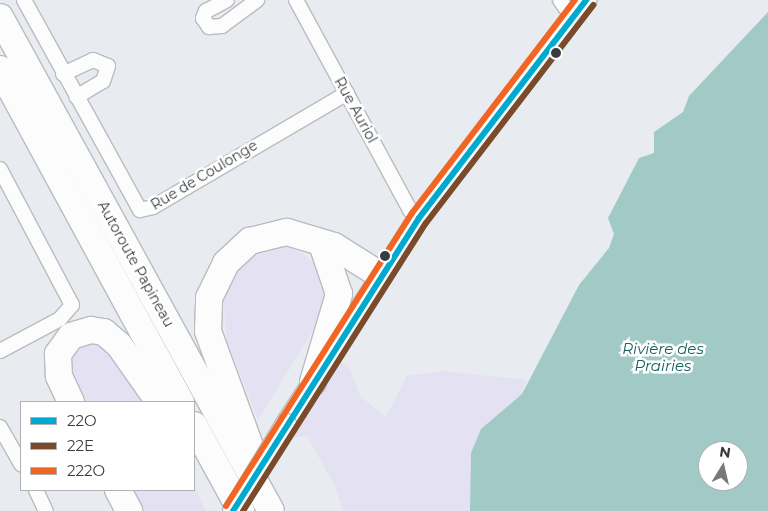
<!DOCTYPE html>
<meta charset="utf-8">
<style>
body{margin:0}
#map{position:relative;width:768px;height:511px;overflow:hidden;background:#e8ecf0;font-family:Montserrat,sans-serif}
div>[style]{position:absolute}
.green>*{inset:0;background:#e4e1f2}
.water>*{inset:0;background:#a1cac7}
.roads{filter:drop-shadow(1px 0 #b9bcbf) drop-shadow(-1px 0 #b9bcbf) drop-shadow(0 1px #b9bcbf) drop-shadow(0 -1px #b9bcbf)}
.street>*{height:14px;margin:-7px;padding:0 7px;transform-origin:7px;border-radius:7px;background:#fcfcfd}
.secondary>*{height:20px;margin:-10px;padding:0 10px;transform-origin:10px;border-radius:10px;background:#fcfcfd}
.highway>*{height:26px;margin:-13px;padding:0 13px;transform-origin:13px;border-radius:13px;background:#fcfcfd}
.bridges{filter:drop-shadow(1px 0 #b9bcbf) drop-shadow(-1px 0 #b9bcbf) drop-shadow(0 1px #b9bcbf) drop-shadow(0 -1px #b9bcbf)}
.secondary-bridge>*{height:20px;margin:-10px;padding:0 10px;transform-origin:10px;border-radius:10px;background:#fcfcfd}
.bus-1>*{height:6px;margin:-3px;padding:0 3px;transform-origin:3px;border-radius:3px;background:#00a9ce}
.bus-2>*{height:6px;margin:-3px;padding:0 3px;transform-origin:3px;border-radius:3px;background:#7a4b2a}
.bus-3>*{height:6px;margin:-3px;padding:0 3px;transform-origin:3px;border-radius:3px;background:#f26522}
.dots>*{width:14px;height:14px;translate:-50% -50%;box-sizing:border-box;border:2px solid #fff;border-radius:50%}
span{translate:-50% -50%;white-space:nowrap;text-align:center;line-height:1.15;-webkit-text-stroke:5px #fff;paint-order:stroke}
.street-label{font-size:14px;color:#393c3e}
.water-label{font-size:15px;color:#15625e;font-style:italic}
.legend{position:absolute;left:20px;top:401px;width:175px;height:90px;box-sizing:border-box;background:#fff;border:1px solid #b0b1b2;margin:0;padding:6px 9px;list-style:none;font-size:15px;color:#393c3e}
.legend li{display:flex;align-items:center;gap:10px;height:25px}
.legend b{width:25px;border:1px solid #b0b1b2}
.north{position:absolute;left:698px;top:441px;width:50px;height:50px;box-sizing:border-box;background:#fff;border:1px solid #b0b1b2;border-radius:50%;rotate:9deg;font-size:14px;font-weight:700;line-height:20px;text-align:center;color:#393c3e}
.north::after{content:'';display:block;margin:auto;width:18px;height:22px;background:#767a7c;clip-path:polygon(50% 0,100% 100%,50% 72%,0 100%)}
</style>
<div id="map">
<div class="green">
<div style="clip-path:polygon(285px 246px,302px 253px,322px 270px,327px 282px,325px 311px,258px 420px,227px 341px,223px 301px,226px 284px,251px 253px)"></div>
<div style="clip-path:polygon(83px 342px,99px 342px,142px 402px,85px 402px,70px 372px,71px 354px)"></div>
<div style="clip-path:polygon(340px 360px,350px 369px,360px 396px,386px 417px,407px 376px,443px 371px,526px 380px,522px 394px,481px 429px,471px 453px,470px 511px,343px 511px,335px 486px,307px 436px,294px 437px)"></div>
<div style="clip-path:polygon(194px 486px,206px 511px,144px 511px,132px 490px)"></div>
</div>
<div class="water">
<div style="clip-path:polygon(evenodd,768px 12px,768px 511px,470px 511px,471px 453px,481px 429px,522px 394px,579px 285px,609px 248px,614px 234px,608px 218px,639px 158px,654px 153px,654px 132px,683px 112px,689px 96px,768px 12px,708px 451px,738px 451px,738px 481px,708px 481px,708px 451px)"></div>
</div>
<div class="roads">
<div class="street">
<div style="left:24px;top:0;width:240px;rotate:61.1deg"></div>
<div style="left:140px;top:210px;width:13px;rotate:-13deg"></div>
<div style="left:153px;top:207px;width:225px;rotate:-30.4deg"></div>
<div style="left:227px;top:0;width:24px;rotate:152deg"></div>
<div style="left:206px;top:11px;width:8px;rotate:113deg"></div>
<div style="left:203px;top:18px;width:11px;rotate:56deg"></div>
<div style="left:209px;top:27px;width:13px;rotate:-4deg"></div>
<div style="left:222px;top:26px;width:44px;rotate:-36.6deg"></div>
<div style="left:296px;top:0;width:239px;rotate:61.5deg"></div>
<div style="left:410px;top:210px;width:12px;rotate:42deg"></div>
<div style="left:560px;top:0;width:21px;rotate:55deg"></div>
<div style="left:63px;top:74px;width:33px;rotate:-25deg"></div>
<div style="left:93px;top:60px;width:16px;rotate:22deg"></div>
<div style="left:108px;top:66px;width:16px;rotate:108deg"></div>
<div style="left:103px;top:81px;width:31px;rotate:149deg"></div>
<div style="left:0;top:169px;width:154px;rotate:62.1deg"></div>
<div style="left:72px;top:305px;width:18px;rotate:131deg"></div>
<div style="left:60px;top:319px;width:68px;rotate:151.9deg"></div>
<div style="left:0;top:427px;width:43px;rotate:60.4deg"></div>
<div style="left:36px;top:490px;width:23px;rotate:65deg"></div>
</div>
<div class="secondary">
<div style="left:286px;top:424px;width:245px;rotate:-57.2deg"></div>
<div style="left:419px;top:218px;width:275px;rotate:-52.5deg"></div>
</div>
<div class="highway">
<div style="left:0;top:17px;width:563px;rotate:61.25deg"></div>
<div style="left:0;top:69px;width:379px;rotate:61.5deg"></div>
<div style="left:313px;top:382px;width:92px;rotate:-73.5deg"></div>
<div style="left:339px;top:294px;width:53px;rotate:-108.8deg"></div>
<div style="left:71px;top:402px;width:29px;rotate:-115deg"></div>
<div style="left:59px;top:376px;width:22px;rotate:-93deg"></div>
<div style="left:58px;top:354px;width:22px;rotate:-54deg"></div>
<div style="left:71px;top:336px;width:21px;rotate:-17deg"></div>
<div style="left:91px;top:330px;width:13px;rotate:9deg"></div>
<div style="left:104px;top:332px;width:20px;rotate:41deg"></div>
<div style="left:119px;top:345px;width:70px;rotate:54.9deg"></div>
<div style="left:194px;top:425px;width:98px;rotate:61.3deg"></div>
<div style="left:250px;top:446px;width:122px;rotate:-110.1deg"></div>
<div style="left:208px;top:331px;width:33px;rotate:-88deg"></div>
<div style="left:209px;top:298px;width:39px;rotate:-64deg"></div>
<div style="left:226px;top:263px;width:33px;rotate:-43deg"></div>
<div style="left:250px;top:241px;width:38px;rotate:-14deg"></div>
<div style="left:287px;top:232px;width:49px;rotate:16.6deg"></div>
<div style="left:334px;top:246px;width:54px;rotate:32.2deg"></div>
<div style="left:118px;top:490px;width:24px;rotate:62deg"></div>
</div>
</div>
<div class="bridges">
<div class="secondary-bridge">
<div style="left:233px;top:511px;width:102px;rotate:-58.7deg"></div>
</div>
</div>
<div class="bus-1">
<div style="left:233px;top:511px;width:347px;rotate:-57.6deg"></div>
<div style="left:419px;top:218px;width:275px;rotate:-52.5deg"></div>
</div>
<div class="bus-2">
<div style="left:243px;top:511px;width:341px;rotate:-57.6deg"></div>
<div style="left:426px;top:223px;width:275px;rotate:-52.5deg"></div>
</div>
<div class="bus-3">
<div style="left:226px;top:506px;width:347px;rotate:-57.6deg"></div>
<div style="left:412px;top:213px;width:268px;rotate:-52.6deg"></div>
</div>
<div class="dots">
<div style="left:556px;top:53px;background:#393c3e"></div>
<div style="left:385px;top:256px;background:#393c3e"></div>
</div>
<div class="street-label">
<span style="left:356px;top:110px;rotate:61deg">Rue Auriol</span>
<span style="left:204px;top:175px;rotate:-31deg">Rue de Coulonge</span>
<span style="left:136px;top:264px;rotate:61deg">Autoroute Papineau</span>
</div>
<div class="water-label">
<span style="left:663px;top:357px">Rivière des<br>Prairies</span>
</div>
<ul class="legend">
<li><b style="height:6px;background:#00a9ce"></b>22O</li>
<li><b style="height:6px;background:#7a4b2a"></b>22E</li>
<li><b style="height:6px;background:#f26522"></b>222O</li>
</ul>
<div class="north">N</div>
</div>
